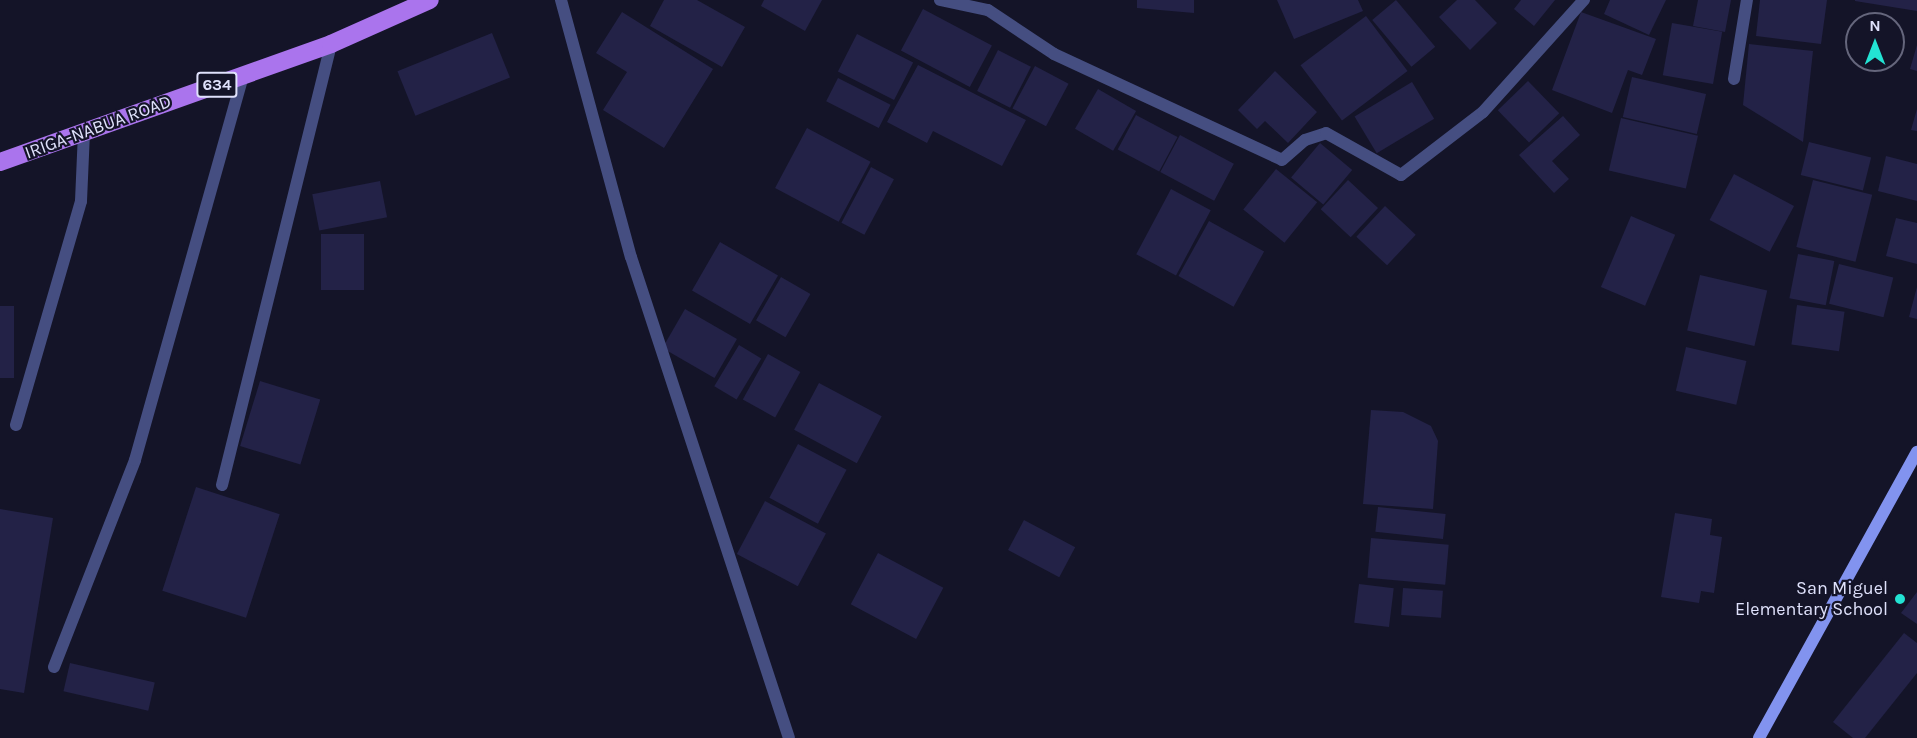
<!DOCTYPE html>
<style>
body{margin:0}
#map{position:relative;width:1917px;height:738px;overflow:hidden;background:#141428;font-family:Karla,sans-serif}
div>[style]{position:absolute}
.building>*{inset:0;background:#232247;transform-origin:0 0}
.street>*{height:12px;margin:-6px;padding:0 6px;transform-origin:6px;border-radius:6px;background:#454e81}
.secondary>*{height:12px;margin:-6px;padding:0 6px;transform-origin:6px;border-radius:6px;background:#8293ef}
.primary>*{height:18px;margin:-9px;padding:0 9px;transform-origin:9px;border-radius:9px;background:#aa74ed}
.dots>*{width:16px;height:16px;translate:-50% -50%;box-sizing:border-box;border:3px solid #141428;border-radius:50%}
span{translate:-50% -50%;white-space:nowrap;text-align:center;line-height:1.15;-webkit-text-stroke:4.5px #141428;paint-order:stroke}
.shield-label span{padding:2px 4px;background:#141428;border:2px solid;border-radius:4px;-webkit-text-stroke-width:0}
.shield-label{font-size:16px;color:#dfe1fb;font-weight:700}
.street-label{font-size:18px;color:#dfe1fb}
.poi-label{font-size:18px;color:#dfe1fb}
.right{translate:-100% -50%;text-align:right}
.north{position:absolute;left:1845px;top:12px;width:60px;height:60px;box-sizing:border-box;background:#141428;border:2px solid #65667c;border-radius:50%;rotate:0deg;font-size:16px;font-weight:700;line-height:24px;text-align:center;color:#dfe1fb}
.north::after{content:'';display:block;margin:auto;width:21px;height:27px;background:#23e3d3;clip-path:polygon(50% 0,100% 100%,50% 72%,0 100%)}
</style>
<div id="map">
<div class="building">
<div style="clip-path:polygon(664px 0,697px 0,745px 27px,722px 67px,650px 26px)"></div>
<div style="clip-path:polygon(764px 0,822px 0,805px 31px,761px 6px)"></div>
<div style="clip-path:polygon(1137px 0,1194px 0,1194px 13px,1137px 8px)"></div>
<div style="clip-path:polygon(1277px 0,1358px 0,1363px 11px,1294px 39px)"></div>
<div style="left:1396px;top:0;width:61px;height:31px;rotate:50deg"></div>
<div style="clip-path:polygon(1457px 0,1475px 0,1497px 23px,1470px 50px,1439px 17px)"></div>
<div style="clip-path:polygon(1521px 0,1555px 0,1534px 26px,1514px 9px)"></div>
<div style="clip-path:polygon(1610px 0,1666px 0,1649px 35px,1604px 14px)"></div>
<div style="clip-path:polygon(1698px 0,1731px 0,1725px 32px,1693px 26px)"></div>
<div style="clip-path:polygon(1760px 0,1827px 0,1821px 44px,1756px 36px)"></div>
<div style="clip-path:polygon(1855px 0,1917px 0,1917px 11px,1855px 1px)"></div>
<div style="left:923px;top:9px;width:78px;height:47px;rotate:28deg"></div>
<div style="clip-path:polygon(622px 12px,713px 69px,664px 148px,603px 110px,627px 72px,596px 53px)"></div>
<div style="clip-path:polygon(1581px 12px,1656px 39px,1642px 75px,1628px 70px,1612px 113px,1552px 90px)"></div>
<div style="left:1366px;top:16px;width:69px;height:82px;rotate:53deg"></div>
<div style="left:1672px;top:23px;width:51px;height:53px;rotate:10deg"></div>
<div style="left:492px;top:33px;width:48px;height:102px;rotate:68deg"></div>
<div style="left:857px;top:34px;width:63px;height:42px;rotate:27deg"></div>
<div style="clip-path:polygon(1749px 44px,1813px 51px,1803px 142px,1743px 105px)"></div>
<div style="clip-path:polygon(1917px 45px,1917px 71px,1910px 69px)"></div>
<div style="left:998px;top:50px;width:37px;height:46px;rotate:27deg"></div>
<div style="clip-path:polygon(918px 65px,1026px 120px,1002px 166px,933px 131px,927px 143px,887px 122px)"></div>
<div style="left:1035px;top:66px;width:38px;height:48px;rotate:28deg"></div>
<div style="clip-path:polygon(1275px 71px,1317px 112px,1288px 143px,1265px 121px,1257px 129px,1238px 110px)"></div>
<div style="left:1632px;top:77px;width:76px;height:41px;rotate:13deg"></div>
<div style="left:838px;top:78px;width:59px;height:26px;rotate:27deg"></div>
<div style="left:1528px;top:81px;width:45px;height:42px;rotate:46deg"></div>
<div style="left:1412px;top:82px;width:43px;height:67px;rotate:59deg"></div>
<div style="left:1098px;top:89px;width:44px;height:46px;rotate:30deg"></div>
<div style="clip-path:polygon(1917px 109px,1917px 131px,1911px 130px)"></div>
<div style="left:1136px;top:115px;width:47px;height:39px;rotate:28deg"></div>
<div style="clip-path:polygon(1563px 116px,1580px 135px,1552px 161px,1569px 179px,1554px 193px,1519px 155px)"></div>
<div style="left:1621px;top:118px;width:79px;height:54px;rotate:13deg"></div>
<div style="left:807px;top:128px;width:72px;height:68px;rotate:28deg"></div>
<div style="left:1180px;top:135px;width:61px;height:42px;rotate:28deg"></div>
<div style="left:1809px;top:142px;width:64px;height:34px;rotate:14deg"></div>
<div style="left:1320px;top:143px;width:42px;height:45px;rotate:40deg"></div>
<div style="clip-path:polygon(1886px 156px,1917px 164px,1917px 201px,1878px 191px)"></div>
<div style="left:871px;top:167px;width:26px;height:63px;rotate:28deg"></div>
<div style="left:1276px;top:169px;width:53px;height:52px;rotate:39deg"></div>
<div style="left:1734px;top:174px;width:68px;height:52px;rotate:28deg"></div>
<div style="left:1348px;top:180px;width:41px;height:40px;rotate:43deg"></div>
<div style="left:1813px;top:180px;width:61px;height:69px;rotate:14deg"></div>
<div style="left:380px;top:181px;width:37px;height:69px;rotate:79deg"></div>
<div style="left:1171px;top:189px;width:45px;height:74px;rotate:28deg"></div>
<div style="left:1385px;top:206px;width:42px;height:42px;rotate:43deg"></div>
<div style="left:1631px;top:216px;width:48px;height:77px;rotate:23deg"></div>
<div style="clip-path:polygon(1896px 218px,1917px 223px,1917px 264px,1886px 256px)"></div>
<div style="left:1209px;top:221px;width:63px;height:63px;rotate:29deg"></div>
<div style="left:321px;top:234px;width:43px;height:56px"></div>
<div style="left:720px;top:242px;width:67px;height:56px;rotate:30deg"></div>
<div style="left:1798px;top:254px;width:37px;height:45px;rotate:11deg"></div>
<div style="left:1839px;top:264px;width:56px;height:41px;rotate:14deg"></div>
<div style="left:1700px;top:275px;width:69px;height:57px;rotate:13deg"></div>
<div style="left:781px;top:277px;width:34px;height:50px;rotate:30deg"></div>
<div style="clip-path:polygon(1917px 287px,1917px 319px,1909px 317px)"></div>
<div style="left:1797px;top:305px;width:48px;height:40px;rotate:8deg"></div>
<div style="left:0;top:306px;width:14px;height:72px"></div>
<div style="left:685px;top:309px;width:60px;height:45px;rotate:30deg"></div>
<div style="left:739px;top:345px;width:26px;height:48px;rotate:31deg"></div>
<div style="left:1686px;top:347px;width:62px;height:45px;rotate:13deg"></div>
<div style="left:768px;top:354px;width:37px;height:52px;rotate:29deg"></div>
<div style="left:260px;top:381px;width:63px;height:68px;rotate:17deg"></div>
<div style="left:819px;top:383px;width:71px;height:53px;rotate:28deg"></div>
<div style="clip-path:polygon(1371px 410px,1403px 412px,1431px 426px,1438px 441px,1433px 509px,1363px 504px)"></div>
<div style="left:798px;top:444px;width:55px;height:61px;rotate:28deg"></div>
<div style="left:196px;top:487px;width:88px;height:109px;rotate:18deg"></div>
<div style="left:765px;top:501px;width:69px;height:60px;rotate:28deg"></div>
<div style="left:1378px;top:507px;width:68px;height:25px;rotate:6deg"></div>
<div style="clip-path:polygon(0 509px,53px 518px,24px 693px,0 689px)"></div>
<div style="clip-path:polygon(1675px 513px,1712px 519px,1710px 535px,1722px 537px,1714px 593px,1701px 591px,1699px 603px,1661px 597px)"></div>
<div style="left:1024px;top:520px;width:58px;height:34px;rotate:28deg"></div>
<div style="left:1371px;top:538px;width:78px;height:40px;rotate:5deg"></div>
<div style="left:878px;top:553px;width:74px;height:58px;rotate:28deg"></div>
<div style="left:1359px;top:584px;width:35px;height:39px;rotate:7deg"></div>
<div style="left:1403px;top:588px;width:40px;height:27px;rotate:4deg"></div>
<div style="clip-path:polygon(1917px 592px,1917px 624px,1901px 613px)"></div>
<div style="clip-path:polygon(1904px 633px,1917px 643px,1917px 673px,1865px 738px,1853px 738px,1833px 722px)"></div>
<div style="left:70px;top:663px;width:87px;height:29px;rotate:13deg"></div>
</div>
<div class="street">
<div style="left:561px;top:0;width:266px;rotate:74.8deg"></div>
<div style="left:631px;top:257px;width:506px;rotate:71.82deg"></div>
<div style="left:940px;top:0;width:49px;rotate:11.8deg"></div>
<div style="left:988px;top:10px;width:79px;rotate:33.7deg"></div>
<div style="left:1054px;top:54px;width:251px;rotate:24.9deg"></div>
<div style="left:1282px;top:160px;width:30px;rotate:-41deg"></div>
<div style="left:1305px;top:140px;width:22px;rotate:-18deg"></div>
<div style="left:1326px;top:133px;width:86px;rotate:29.2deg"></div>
<div style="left:1401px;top:175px;width:103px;rotate:-37.5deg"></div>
<div style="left:1483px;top:112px;width:151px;rotate:-48deg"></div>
<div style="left:1734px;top:79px;width:80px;rotate:-80.7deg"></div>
<div style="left:16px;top:425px;width:233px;rotate:-73.8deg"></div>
<div style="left:81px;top:201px;width:69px;rotate:-87.5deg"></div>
<div style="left:222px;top:485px;width:454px;rotate:-76.1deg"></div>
<div style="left:54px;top:667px;width:222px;rotate:-68.6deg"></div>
<div style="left:135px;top:460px;width:399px;rotate:-74.3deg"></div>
</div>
<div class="secondary">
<div style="left:1759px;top:738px;width:327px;rotate:-61.1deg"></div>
</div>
<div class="primary">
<div style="left:0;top:162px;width:351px;rotate:-19.6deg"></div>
<div style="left:331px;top:44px;width:108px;rotate:-24deg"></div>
</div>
<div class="dots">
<div style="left:1900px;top:599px;background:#23e3d3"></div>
</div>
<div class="shield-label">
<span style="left:217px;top:85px">634</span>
</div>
<div class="street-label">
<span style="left:98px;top:127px;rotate:-20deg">IRIGA-NABUA ROAD</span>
</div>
<div class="poi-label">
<span class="right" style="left:1888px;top:599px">San Miguel<br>Elementary School</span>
</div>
<div class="north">N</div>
</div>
